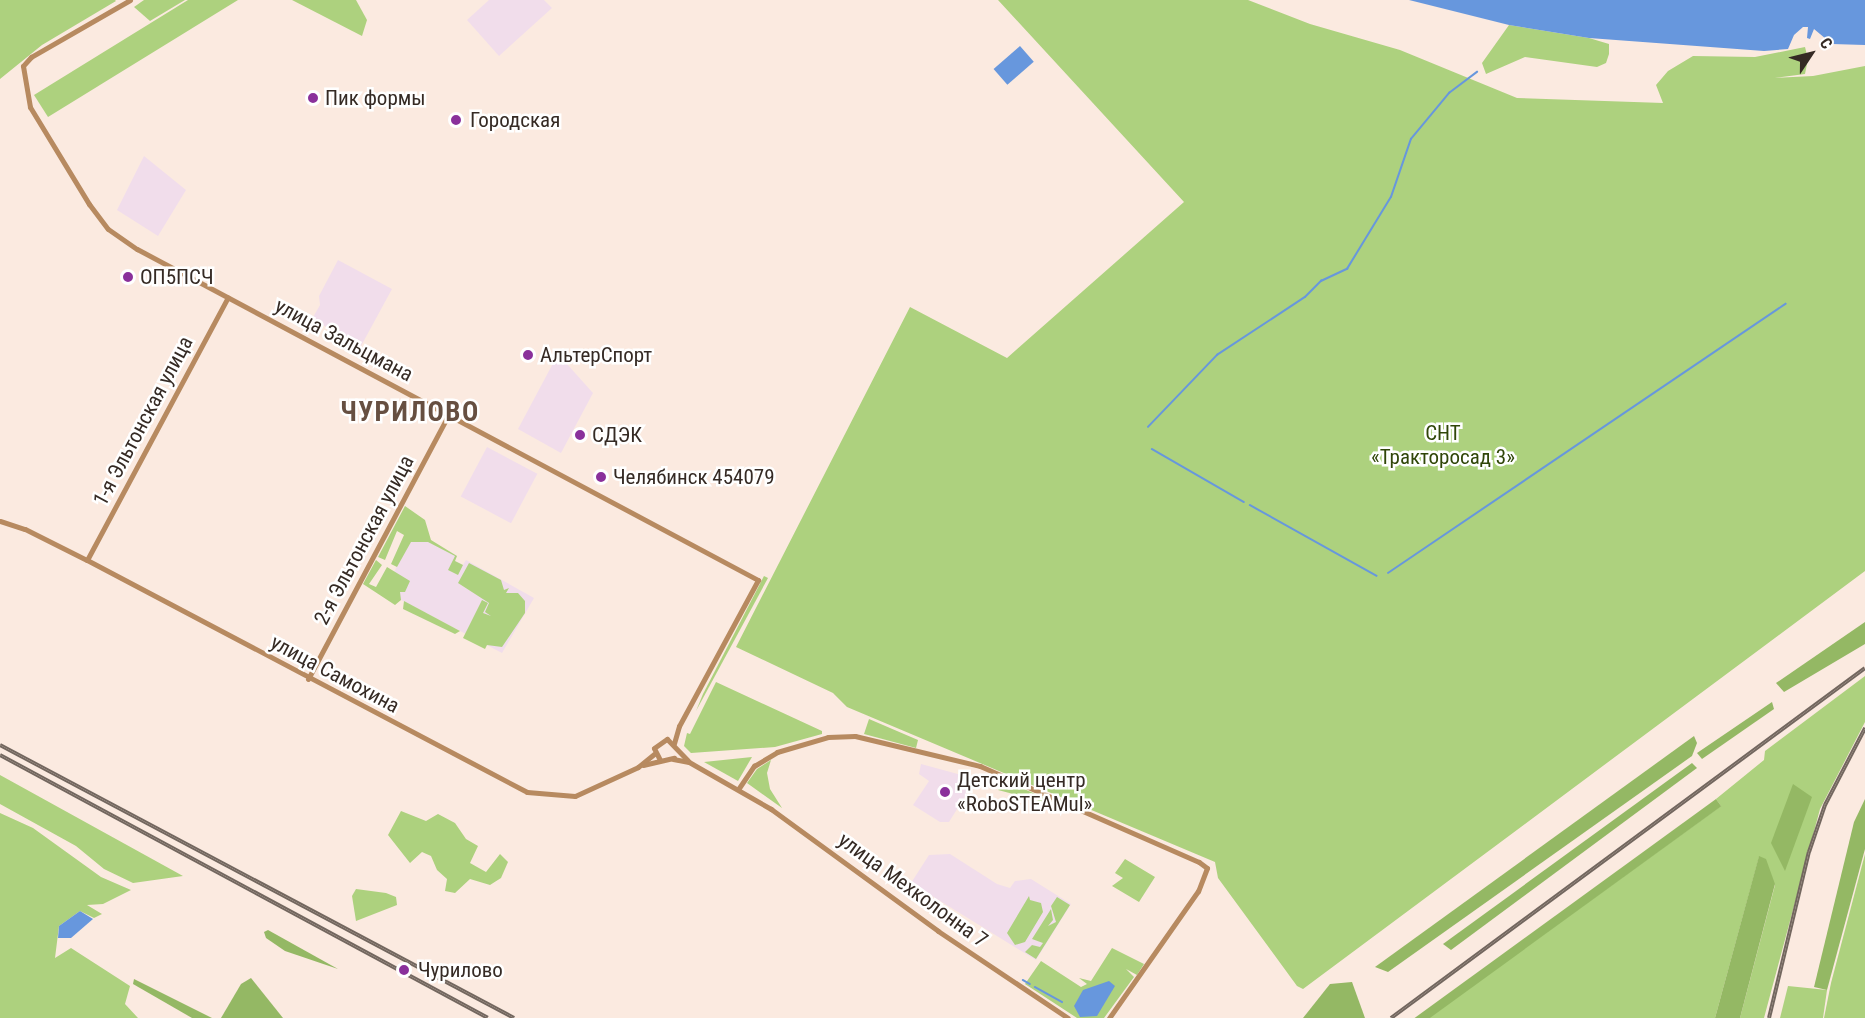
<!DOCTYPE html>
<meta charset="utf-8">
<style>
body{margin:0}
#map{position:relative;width:1865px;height:1018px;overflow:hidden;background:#fbeae0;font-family:"Roboto Condensed",sans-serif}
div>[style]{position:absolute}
.education>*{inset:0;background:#f1ddeb;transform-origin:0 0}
.green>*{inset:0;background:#add17e}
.forest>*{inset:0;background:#94b864;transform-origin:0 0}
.water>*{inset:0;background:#6797dd;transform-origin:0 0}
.stream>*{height:1.5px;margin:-0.75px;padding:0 0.75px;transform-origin:0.75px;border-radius:0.75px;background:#6797dd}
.tertiary>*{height:5px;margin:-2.5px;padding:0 2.5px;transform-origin:2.5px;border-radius:2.5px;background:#b78a60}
.rail>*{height:4px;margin-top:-2px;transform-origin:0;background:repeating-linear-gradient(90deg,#fff 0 4.5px,#73675f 0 9px);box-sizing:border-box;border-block:2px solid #73675f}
.dots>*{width:16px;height:16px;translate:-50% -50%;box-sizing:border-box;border:3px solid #fff;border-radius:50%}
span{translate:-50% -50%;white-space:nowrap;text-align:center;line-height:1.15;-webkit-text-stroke:5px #fff;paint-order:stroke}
.poi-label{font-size:21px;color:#352a24}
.left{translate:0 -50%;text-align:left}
.street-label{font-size:21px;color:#352a24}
.park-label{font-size:21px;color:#304608}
.district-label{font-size:27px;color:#664f41;font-weight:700;letter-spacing:1.5px}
.north{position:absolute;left:1781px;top:24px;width:60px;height:60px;-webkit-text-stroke:4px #fff;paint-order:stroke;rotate:55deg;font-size:16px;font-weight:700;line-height:24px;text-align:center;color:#352a24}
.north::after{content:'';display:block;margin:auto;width:21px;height:27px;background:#352a24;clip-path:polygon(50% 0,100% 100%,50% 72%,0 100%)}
</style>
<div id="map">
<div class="education">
<div style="clip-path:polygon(489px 0,544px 0,552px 8px,499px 56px,467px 20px)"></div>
<div style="clip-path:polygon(144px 156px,186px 190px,158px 236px,117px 210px)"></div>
<div style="clip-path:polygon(338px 260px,392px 289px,361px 346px,312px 319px,320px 305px,319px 296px)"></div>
<div style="clip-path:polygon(558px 354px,593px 393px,561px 453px,518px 429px)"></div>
<div style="left:487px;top:447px;width:57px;height:56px;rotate:28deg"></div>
<div style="clip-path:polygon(414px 534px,457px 556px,455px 561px,463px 565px,466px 560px,534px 598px,502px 653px,384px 591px)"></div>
<div style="clip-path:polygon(921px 764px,976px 779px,949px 822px,940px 822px,913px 805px,929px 781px,919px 774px)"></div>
<div style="clip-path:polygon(950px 854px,997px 884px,1010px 888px,1015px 881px,1031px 879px,1071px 904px,1036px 960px,911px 883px,929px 855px)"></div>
</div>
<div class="green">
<div style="clip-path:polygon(0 0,115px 0,116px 1px,42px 45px,0 79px)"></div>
<div style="clip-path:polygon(144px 0,185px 0,150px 21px,134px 7px)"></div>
<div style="clip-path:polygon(188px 0,238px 0,48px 117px,34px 95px)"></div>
<div style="clip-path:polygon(292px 0,356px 0,367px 20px,362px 36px)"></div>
<div style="clip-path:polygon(998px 0,1248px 0,1310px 24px,1400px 50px,1517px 98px,1663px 103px,1656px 85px,1668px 71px,1693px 56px,1755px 57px,1805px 47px,1808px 59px,1805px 74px,1775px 78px,1813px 76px,1865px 66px,1865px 571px,1303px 989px,1297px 986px,1218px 878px,1215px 862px,847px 707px,833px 693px,736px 647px,910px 307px,1007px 358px,1184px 202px)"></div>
<div style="clip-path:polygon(1509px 25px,1589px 38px,1609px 44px,1609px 54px,1606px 63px,1597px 67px,1525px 57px,1486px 74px,1482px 63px)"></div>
<div style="clip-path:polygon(405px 506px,425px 520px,431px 540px,457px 556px,455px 561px,463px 565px,458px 575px,448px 570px,455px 556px,428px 542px,411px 542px,397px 567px,391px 564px,404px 535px,397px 531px,385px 560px,378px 557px)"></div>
<div style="clip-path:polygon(376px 560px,382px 565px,369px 584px,376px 587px,387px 567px,410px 581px,405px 592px,400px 592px,401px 600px,395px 605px,363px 584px)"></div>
<div style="clip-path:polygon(469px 563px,501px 580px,504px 590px,509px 588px,506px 593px,518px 593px,525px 601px,525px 613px,502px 647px,487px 645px,485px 649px,463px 638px,482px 600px,488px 603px,483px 613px,491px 616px,485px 612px,489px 603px,458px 583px)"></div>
<div style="clip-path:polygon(764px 576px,768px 578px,696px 711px,703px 694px)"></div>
<div style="clip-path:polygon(404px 601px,460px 631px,455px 634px,403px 609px)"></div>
<div style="clip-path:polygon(1865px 676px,1865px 722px,1820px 809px,1764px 1018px,1740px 1018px,1775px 885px,1759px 857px,1715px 1018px,1428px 1018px,1721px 806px,1716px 799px,1764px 760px,1765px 751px)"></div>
<div style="clip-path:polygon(716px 682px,822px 731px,822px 734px,775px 747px,691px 753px,684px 746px,687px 733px,690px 734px)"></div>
<div style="clip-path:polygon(869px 719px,918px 740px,916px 748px,864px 734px)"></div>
<div style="clip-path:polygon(752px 757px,738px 781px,704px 762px)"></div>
<div style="clip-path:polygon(771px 760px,767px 773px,770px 789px,782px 808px,747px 783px,757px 769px)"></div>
<div style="clip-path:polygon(0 775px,183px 876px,133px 883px,104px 869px,76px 846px,0 804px)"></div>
<div style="clip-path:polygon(1008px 782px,1063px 806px,1064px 808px,1058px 813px,1037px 800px,998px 790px,1002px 783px)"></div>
<div style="clip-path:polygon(401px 811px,426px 821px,438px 814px,455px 823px,466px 839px,478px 846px,470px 863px,486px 872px,500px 854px,508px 862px,501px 878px,490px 885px,470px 879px,455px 893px,445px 891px,447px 879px,437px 870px,431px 856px,422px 852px,410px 863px,388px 835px)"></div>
<div style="clip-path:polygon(0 813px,33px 828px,101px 877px,131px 890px,103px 904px,87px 905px,102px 914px,94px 918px,80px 911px,59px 926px,55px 958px,71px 948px,130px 986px,125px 1004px,138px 1018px,0 1018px)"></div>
<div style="clip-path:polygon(1865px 854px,1865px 1018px,1824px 1018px,1831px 983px)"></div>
<div style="clip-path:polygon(1125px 859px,1155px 877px,1139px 902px,1112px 886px,1123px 878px,1115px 873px)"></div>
<div style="clip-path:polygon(356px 889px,386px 893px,396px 897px,397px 905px,356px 921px,352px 896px)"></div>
<div style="clip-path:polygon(1029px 896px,1030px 900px,1041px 903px,1043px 912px,1025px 942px,1015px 945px,1007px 933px)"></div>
<div style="clip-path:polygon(1057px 897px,1070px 905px,1036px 959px,1025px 952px,1032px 945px,1040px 947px,1043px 943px,1032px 939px,1051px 909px,1053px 920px,1048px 926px,1056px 922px,1051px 906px)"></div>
<div style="clip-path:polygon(1112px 948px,1144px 964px,1137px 975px,1126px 969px,1134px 977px,1104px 1018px,1077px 1018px,1025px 984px,1041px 961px,1081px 987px,1087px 984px,1079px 978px,1091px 981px)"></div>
<div style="clip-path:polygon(1788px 986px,1827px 990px,1823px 1018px,1780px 1018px)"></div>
</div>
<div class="forest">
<div style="clip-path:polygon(1865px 622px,1865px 644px,1784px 692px,1776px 683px)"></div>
<div style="clip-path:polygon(1772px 702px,1774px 709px,1702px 759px,1697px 753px)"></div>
<div style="clip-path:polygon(1694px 736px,1697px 743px,1692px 756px,1388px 972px,1375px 967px)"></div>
<div style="clip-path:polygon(1692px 763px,1697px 768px,1451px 950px,1443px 944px)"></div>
<div style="clip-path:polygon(1793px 784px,1812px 797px,1785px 871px,1771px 843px)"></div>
<div style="left:1716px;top:799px;width:9px;height:374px;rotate:54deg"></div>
<div style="clip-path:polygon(1865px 799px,1865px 849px,1827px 990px,1814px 987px,1854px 822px)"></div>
<div style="clip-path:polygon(1759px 856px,1766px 859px,1775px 884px,1740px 1018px,1715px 1018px)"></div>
<div style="clip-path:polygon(268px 930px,338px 969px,285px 951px,266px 938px,264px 932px)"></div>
<div style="clip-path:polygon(251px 978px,283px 1018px,221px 1018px,241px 984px)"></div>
<div style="clip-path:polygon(134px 979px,212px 1018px,192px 1018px,133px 984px)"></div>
<div style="clip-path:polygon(1352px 982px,1365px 1018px,1303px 1018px,1330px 984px)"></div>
</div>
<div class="water">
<div style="clip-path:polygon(1409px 0,1865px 0,1865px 45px,1832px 44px,1814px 29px,1810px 39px,1807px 38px,1808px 27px,1803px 27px,1794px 35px,1788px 49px,1764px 51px,1589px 38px,1509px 25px)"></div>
<div style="left:1020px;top:46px;width:21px;height:35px;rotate:49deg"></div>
<div style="clip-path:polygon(80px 911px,93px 919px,71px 938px,58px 938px,59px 926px)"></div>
<div style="clip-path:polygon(1109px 981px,1115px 986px,1097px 1016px,1080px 1017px,1074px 1006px,1083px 990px)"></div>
</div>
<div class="stream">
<div style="left:1148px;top:427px;width:100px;rotate:-46.2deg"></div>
<div style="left:1217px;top:355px;width:105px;rotate:-33.4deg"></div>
<div style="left:1305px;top:297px;width:23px;rotate:-45deg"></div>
<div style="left:1321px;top:281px;width:29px;rotate:-25deg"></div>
<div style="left:1347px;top:269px;width:84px;rotate:-58.6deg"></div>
<div style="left:1391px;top:197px;width:61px;rotate:-71deg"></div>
<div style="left:1411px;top:139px;width:60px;rotate:-50.4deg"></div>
<div style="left:1449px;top:93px;width:35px;rotate:-37deg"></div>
<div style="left:1152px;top:449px;width:106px;rotate:29.9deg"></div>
<div style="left:1250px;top:505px;width:145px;rotate:29.2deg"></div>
<div style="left:1388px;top:573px;width:480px;rotate:-34.1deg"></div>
<div style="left:1023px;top:980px;width:8px;rotate:30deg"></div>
<div style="left:1035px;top:987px;width:31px;rotate:29deg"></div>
</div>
<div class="tertiary">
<div style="left:130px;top:0;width:114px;rotate:150.1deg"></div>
<div style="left:31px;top:57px;width:12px;rotate:132deg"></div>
<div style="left:23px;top:66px;width:42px;rotate:80.3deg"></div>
<div style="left:30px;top:107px;width:114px;rotate:58.7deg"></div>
<div style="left:89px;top:204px;width:31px;rotate:53deg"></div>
<div style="left:108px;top:229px;width:35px;rotate:35deg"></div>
<div style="left:137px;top:249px;width:704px;rotate:28.06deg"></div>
<div style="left:758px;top:580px;width:166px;rotate:118.4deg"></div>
<div style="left:679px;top:726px;width:18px;rotate:106deg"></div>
<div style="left:0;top:521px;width:26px;rotate:18deg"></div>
<div style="left:25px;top:529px;width:69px;rotate:26.6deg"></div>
<div style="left:87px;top:560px;width:497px;rotate:27.8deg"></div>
<div style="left:527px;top:792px;width:48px;rotate:4.8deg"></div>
<div style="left:575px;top:796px;width:69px;rotate:-24.7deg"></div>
<div style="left:638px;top:767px;width:21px;rotate:-39deg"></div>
<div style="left:87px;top:560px;width:298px;rotate:-61.8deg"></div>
<div style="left:308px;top:679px;width:298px;rotate:-62deg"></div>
<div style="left:673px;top:759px;width:16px;rotate:11deg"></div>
<div style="left:689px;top:762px;width:95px;rotate:29.8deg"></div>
<div style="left:771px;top:809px;width:207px;rotate:36.1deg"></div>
<div style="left:938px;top:931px;width:156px;rotate:33.8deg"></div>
<div style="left:660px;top:760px;width:13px;rotate:-117deg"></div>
<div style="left:654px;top:748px;width:16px;rotate:-35deg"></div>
<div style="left:667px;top:739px;width:30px;rotate:46deg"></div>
<div style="left:643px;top:765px;width:32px;rotate:-13deg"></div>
<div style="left:739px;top:788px;width:27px;rotate:-56deg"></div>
<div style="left:754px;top:766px;width:27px;rotate:-31deg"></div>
<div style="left:777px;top:752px;width:53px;rotate:-16.4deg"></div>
<div style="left:828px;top:737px;width:27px;rotate:-2deg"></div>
<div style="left:855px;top:736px;width:129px;rotate:13.5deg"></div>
<div style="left:980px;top:766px;width:239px;rotate:23.7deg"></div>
<div style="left:1199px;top:862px;width:10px;rotate:37deg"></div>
<div style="left:1207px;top:868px;width:25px;rotate:111deg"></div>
<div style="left:1198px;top:891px;width:155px;rotate:125deg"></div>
</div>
<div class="rail">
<div style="left:0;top:745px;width:582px;rotate:27.97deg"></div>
<div style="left:0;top:755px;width:554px;rotate:28.32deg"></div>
<div style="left:1391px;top:1018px;width:589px;rotate:-36.44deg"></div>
<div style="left:1769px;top:1018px;width:171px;rotate:-76.5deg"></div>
<div style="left:1809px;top:852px;width:50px;rotate:-71.2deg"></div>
<div style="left:1825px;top:805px;width:87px;rotate:-62.5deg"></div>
</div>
<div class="dots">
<div style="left:313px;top:98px;background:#8a309b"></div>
<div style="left:456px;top:120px;background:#8a309b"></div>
<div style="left:128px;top:277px;background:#8a309b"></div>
<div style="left:528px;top:355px;background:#8a309b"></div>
<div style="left:580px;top:435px;background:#8a309b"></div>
<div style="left:601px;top:477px;background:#8a309b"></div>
<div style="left:945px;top:792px;background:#8a309b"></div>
<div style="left:404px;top:970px;background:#8a309b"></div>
</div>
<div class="poi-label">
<span class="left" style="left:325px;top:98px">Пик формы</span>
<span class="left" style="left:470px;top:120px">Городская</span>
<span class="left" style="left:140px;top:277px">ОП5ПСЧ</span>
<span class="left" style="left:540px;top:355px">АльтерСпорт</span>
<span class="left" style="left:592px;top:435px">СДЭК</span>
<span class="left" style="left:613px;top:477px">Челябинск 454079</span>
<span class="left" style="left:957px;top:792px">Детский центр<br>«RoboSTEAMul»</span>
<span class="left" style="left:418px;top:970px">Чурилово</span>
</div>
<div class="street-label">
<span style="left:344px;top:340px;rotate:28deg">улица Зальцмана</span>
<span style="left:143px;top:421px;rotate:-62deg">1-я Эльтонская улица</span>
<span style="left:364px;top:540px;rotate:-62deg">2-я Эльтонская улица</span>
<span style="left:335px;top:674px;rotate:28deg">улица Самохина</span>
<span style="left:913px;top:890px;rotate:36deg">улица Мехколонна 7</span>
</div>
<div class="park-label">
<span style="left:1443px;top:445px">СНТ<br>«Тракторосад 3»</span>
</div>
<div class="district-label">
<span style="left:410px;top:413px">ЧУРИЛОВО</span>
</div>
<div class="north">С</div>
</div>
